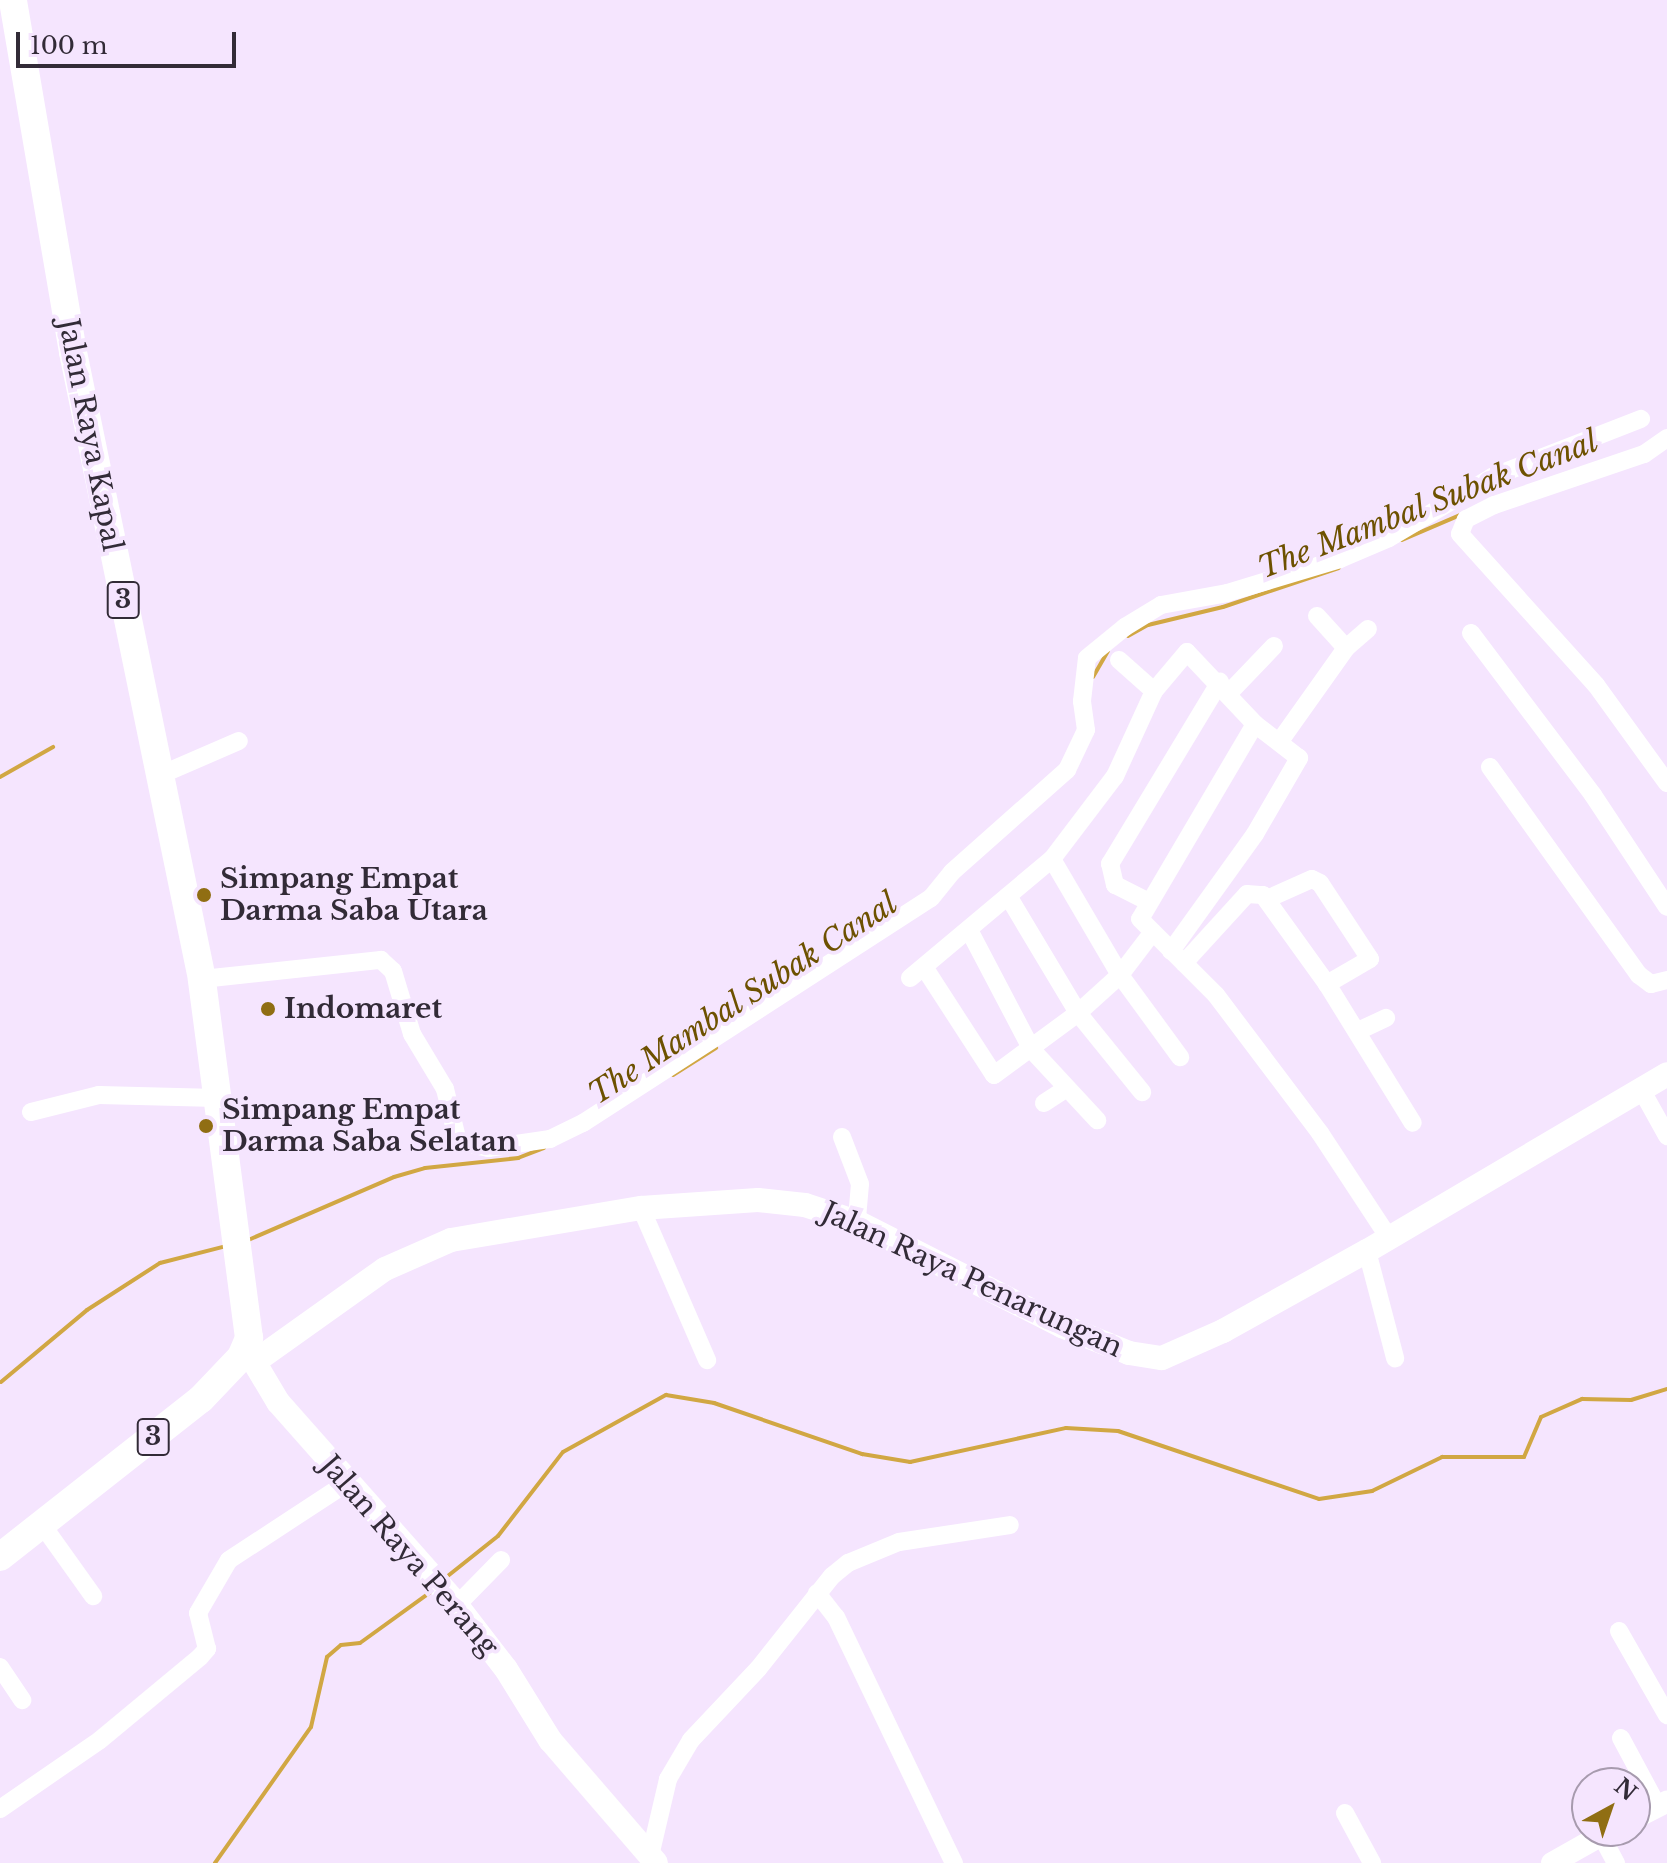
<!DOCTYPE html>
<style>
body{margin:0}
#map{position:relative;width:1667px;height:1863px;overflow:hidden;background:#f5e5fe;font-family:"Libre Baskerville",serif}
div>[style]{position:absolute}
.stream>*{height:4px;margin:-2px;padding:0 2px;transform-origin:2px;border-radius:2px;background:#d1a743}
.minor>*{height:18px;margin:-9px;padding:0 9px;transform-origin:9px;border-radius:9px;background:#fff}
.tertiary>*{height:22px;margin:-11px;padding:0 11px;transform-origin:11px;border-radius:11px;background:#fff}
.secondary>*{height:24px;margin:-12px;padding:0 12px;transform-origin:12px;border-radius:12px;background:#fff}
.trunk>*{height:28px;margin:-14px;padding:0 14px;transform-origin:14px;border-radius:14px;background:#fff}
.dots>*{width:22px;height:22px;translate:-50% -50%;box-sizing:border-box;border:4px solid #f5e5fe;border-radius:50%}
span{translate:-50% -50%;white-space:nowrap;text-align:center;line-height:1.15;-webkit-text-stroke:8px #f5e5fe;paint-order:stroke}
.shield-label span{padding:2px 6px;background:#f5e5fe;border:2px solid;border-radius:6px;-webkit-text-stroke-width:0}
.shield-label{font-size:26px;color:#322b37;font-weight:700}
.street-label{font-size:28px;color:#322b37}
.poi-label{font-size:28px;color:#322b37;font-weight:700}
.left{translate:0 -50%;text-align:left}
.water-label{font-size:30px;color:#6d5100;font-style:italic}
.north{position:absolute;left:1571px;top:1767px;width:80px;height:80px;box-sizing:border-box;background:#f5e5fe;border:2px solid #a79bae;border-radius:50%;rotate:40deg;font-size:22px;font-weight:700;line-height:32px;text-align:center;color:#322b37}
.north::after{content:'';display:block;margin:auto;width:28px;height:36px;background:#906e13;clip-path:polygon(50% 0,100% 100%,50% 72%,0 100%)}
.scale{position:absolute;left:16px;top:32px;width:220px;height:36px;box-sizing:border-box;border:4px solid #322b37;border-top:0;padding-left:10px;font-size:24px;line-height:28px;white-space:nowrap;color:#322b37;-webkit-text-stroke:6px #f5e5fe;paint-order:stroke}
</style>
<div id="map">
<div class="stream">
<div style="left:1402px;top:540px;width:63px;rotate:-23.3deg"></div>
<div style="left:1128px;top:636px;width:23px;rotate:-29deg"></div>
<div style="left:1148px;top:625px;width:77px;rotate:-13.5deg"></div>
<div style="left:1223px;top:607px;width:122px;rotate:-18.6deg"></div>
<div style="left:1093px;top:677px;width:30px;rotate:-60deg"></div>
<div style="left:0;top:777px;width:61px;rotate:-29.5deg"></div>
<div style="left:673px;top:1075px;width:51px;rotate:-32.1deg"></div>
<div style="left:246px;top:1241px;width:161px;rotate:-23.4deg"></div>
<div style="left:394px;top:1177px;width:32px;rotate:-16deg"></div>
<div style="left:425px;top:1168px;width:94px;rotate:-6.1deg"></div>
<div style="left:518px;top:1158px;width:28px;rotate:-21deg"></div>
<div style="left:1px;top:1382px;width:112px;rotate:-39.9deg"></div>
<div style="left:87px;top:1310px;width:87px;rotate:-32.8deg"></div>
<div style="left:160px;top:1263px;width:68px;rotate:-14.4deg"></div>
<div style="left:444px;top:1579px;width:69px;rotate:-38.5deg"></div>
<div style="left:498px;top:1536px;width:106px;rotate:-52.3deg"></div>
<div style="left:563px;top:1452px;width:118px;rotate:-29deg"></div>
<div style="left:666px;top:1395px;width:49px;rotate:9.5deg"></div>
<div style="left:714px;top:1403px;width:157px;rotate:19deg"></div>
<div style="left:862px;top:1454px;width:49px;rotate:9.5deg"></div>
<div style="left:910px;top:1462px;width:160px;rotate:-12.3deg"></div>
<div style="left:1066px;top:1428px;width:52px;rotate:3.3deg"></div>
<div style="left:1118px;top:1431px;width:212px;rotate:18.7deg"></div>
<div style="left:1319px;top:1499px;width:54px;rotate:-8.6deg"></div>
<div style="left:1372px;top:1491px;width:78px;rotate:-25.9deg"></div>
<div style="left:1442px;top:1457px;width:82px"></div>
<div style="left:1524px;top:1457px;width:43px;rotate:-67deg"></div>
<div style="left:1541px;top:1417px;width:45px;rotate:-23.7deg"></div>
<div style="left:1582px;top:1399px;width:49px;rotate:1.2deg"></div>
<div style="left:1631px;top:1400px;width:38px;rotate:-17deg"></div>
<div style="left:215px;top:1863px;width:166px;rotate:-54.8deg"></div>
<div style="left:311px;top:1727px;width:72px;rotate:-77.1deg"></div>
<div style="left:327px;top:1657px;width:18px;rotate:-41deg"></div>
<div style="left:341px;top:1645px;width:19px;rotate:-6deg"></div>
<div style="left:360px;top:1643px;width:89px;rotate:-35.8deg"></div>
</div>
<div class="minor">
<div style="left:1667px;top:438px;width:28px;rotate:145deg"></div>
<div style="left:1644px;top:454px;width:158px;rotate:161.2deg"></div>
<div style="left:1494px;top:505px;width:31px;rotate:153deg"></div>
<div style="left:1466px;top:519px;width:16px;rotate:112deg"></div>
<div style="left:1460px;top:534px;width:203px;rotate:48deg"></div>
<div style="left:1596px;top:685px;width:121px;rotate:54.1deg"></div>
<div style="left:1317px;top:616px;width:43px;rotate:47.8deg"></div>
<div style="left:1471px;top:633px;width:203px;rotate:53deg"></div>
<div style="left:1593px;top:795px;width:134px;rotate:56.5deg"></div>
<div style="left:1119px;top:660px;width:47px;rotate:41.5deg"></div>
<div style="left:1229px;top:693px;width:65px;rotate:-46.2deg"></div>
<div style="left:1255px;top:724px;width:226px;rotate:120.5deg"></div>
<div style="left:1140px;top:919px;width:107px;rotate:45deg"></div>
<div style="left:1216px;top:995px;width:173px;rotate:53deg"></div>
<div style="left:1320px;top:1133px;width:126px;rotate:56.7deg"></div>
<div style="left:1280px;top:741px;width:114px;rotate:-54.6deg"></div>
<div style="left:1346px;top:648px;width:29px;rotate:-41deg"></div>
<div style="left:1490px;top:767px;width:256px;rotate:54.4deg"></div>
<div style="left:1639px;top:975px;width:15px;rotate:37deg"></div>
<div style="left:1651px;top:984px;width:16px;rotate:-14deg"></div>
<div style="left:158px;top:776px;width:88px;rotate:-23.4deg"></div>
<div style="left:1008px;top:896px;width:136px;rotate:59.1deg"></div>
<div style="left:1078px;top:1013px;width:102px;rotate:51deg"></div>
<div style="left:1267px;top:899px;width:49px;rotate:-24deg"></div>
<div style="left:1312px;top:879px;width:9px;rotate:27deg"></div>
<div style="left:1320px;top:883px;width:91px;rotate:56.7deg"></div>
<div style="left:1370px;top:959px;width:50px;rotate:149.8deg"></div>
<div style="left:1147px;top:901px;width:36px;rotate:-153deg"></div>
<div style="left:1115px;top:885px;width:22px;rotate:-103deg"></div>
<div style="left:1110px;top:864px;width:213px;rotate:-58.9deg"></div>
<div style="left:969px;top:930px;width:136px;rotate:62.3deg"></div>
<div style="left:1032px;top:1050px;width:96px;rotate:47.1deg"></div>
<div style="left:1171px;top:951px;width:144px;rotate:-54.3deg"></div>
<div style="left:1255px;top:834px;width:88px;rotate:-59.9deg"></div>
<div style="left:1299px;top:758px;width:56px;rotate:-142.3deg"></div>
<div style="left:1255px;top:724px;width:99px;rotate:-133.4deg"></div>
<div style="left:1187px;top:652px;width:51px;rotate:130.2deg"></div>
<div style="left:1154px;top:691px;width:94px;rotate:114.6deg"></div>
<div style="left:1115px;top:776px;width:104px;rotate:127.2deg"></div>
<div style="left:1052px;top:859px;width:134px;rotate:59.6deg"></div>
<div style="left:1120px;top:975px;width:102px;rotate:53.8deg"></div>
<div style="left:1184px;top:963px;width:93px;rotate:-47.6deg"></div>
<div style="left:1247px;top:894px;width:16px;rotate:4deg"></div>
<div style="left:1263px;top:895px;width:110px;rotate:54.3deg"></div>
<div style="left:1327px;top:984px;width:163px;rotate:58.3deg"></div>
<div style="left:926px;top:970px;width:125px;rotate:57.1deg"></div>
<div style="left:994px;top:1075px;width:104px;rotate:-36.4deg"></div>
<div style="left:1078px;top:1013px;width:57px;rotate:-42.1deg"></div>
<div style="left:1120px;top:975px;width:53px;rotate:-52.7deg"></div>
<div style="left:910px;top:978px;width:185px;rotate:-40deg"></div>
<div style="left:202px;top:979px;width:180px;rotate:-6.1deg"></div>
<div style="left:381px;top:960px;width:16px;rotate:43deg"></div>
<div style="left:393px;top:971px;width:66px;rotate:73.2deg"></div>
<div style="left:412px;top:1034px;width:64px;rotate:59deg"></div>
<div style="left:445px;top:1089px;width:55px;rotate:76.2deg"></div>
<div style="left:458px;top:1142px;width:31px;rotate:11deg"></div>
<div style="left:488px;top:1148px;width:63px;rotate:-8.3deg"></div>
<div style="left:550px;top:1139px;width:37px;rotate:-26deg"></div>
<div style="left:583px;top:1123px;width:414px;rotate:-32.9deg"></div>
<div style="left:931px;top:898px;width:33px;rotate:-51deg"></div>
<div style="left:952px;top:872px;width:154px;rotate:-41.6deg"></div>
<div style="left:1067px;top:770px;width:44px;rotate:-64.6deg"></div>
<div style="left:1086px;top:730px;width:29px;rotate:-98deg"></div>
<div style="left:1082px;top:701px;width:43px;rotate:-83.4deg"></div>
<div style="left:1087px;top:658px;width:49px;rotate:-39.2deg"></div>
<div style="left:1125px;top:627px;width:42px;rotate:-31.4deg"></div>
<div style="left:1161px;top:605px;width:67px;rotate:-10.3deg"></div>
<div style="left:1227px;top:593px;width:118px;rotate:-16.7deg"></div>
<div style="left:1340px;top:559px;width:53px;rotate:-23.2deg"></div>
<div style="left:1389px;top:538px;width:120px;rotate:-30.6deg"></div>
<div style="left:1492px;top:477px;width:160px;rotate:-21.3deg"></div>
<div style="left:1358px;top:1031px;width:31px;rotate:-25deg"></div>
<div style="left:1641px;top:1089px;width:54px;rotate:61deg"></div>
<div style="left:1044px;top:1103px;width:27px;rotate:-33deg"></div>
<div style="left:31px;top:1112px;width:70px;rotate:-14deg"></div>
<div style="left:99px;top:1095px;width:118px;rotate:1.5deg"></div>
<div style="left:842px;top:1137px;width:50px;rotate:69deg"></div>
<div style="left:860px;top:1184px;width:38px;rotate:95deg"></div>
<div style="left:641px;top:1208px;width:166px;rotate:66.5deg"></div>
<div style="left:1367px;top:1251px;width:111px;rotate:75.3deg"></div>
<div style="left:41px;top:1523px;width:90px;rotate:54.5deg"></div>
<div style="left:817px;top:1593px;width:31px;rotate:52deg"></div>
<div style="left:836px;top:1617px;width:273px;rotate:64.4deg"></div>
<div style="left:457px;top:1605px;width:63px;rotate:-45.6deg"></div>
<div style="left:1619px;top:1631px;width:97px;rotate:60.3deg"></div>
<div style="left:0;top:1667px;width:40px;rotate:56deg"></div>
<div style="left:1621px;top:1738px;width:78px;rotate:61.8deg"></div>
<div style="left:0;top:1809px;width:121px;rotate:-34.6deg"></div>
<div style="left:100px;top:1740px;width:130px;rotate:-39.7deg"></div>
<div style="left:200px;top:1657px;width:11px;rotate:-49deg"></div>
<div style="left:207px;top:1649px;width:37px;rotate:-104deg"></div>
<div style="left:198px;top:1613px;width:61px;rotate:-59.7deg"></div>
<div style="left:229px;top:1560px;width:139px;rotate:-33.2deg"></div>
<div style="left:1345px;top:1813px;width:57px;rotate:61.6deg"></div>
<div style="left:1601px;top:1835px;width:32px;rotate:62deg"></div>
<div style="left:650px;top:1856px;width:79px;rotate:-76.8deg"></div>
<div style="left:668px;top:1779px;width:45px;rotate:-59.5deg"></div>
<div style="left:691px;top:1740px;width:98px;rotate:-46.7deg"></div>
<div style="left:758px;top:1669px;width:119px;rotate:-51.5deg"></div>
<div style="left:832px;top:1576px;width:21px;rotate:-39deg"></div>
<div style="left:848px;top:1563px;width:55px;rotate:-22.4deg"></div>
<div style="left:899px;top:1542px;width:112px;rotate:-8.7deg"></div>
</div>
<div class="tertiary">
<div style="left:1635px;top:1818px;width:36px;rotate:-27deg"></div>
<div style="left:1552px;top:1863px;width:65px;rotate:-29.3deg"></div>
</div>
<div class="secondary">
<div style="left:241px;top:1357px;width:19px;rotate:3deg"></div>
<div style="left:260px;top:1358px;width:153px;rotate:-35.5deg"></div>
<div style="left:385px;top:1269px;width:72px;rotate:-23.7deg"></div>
<div style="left:451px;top:1240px;width:193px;rotate:-9.6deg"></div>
<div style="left:641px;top:1208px;width:117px;rotate:-3.9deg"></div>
<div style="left:758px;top:1200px;width:47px;rotate:6.1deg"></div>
<div style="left:805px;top:1205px;width:55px;rotate:18.1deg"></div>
<div style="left:857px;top:1222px;width:230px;rotate:26.9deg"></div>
<div style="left:1062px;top:1326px;width:72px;rotate:21.9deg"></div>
<div style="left:1129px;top:1353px;width:33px;rotate:9deg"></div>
<div style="left:1162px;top:1358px;width:67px;rotate:-23.9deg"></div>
<div style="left:1223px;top:1331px;width:165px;rotate:-29.1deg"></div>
<div style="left:1367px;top:1251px;width:348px;rotate:-30.5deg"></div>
<div style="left:253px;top:1360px;width:49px;rotate:59.2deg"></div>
<div style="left:278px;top:1402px;width:263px;rotate:48.5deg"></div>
<div style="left:452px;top:1599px;width:88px;rotate:52.4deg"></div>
<div style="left:506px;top:1669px;width:84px;rotate:58.2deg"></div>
<div style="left:550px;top:1740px;width:162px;rotate:49.2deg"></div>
</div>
<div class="trunk">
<div style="left:0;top:1557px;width:256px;rotate:-38.2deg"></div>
<div style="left:201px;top:1399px;width:58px;rotate:-46.4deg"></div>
<div style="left:241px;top:1357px;width:21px;rotate:-67deg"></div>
<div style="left:249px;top:1338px;width:362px;rotate:-97.5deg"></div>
<div style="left:202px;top:979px;width:640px;rotate:-101.63deg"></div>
<div style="left:73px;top:352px;width:357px;rotate:-99.7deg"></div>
</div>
<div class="dots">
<div style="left:204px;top:895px;background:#906e13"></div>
<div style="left:268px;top:1009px;background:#906e13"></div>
<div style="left:206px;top:1126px;background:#906e13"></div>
</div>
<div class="shield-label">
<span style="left:123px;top:600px">3</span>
<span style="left:153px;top:1437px">3</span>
</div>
<div class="street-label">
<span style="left:90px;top:435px;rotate:79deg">Jalan Raya Kapal</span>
<span style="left:972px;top:1280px;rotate:25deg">Jalan Raya Penarungan</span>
<span style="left:409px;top:1556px;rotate:49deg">Jalan Raya Perang</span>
</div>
<div class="poi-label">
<span class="left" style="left:220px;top:895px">Simpang Empat<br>Darma Saba Utara</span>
<span class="left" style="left:284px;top:1009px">Indomaret</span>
<span class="left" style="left:222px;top:1126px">Simpang Empat<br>Darma Saba Selatan</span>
</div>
<div class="water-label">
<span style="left:1428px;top:505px;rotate:-21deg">The Mambal Subak Canal</span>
<span style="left:743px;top:999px;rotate:-33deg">The Mambal Subak Canal</span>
</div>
<div class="north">N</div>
<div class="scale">100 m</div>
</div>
